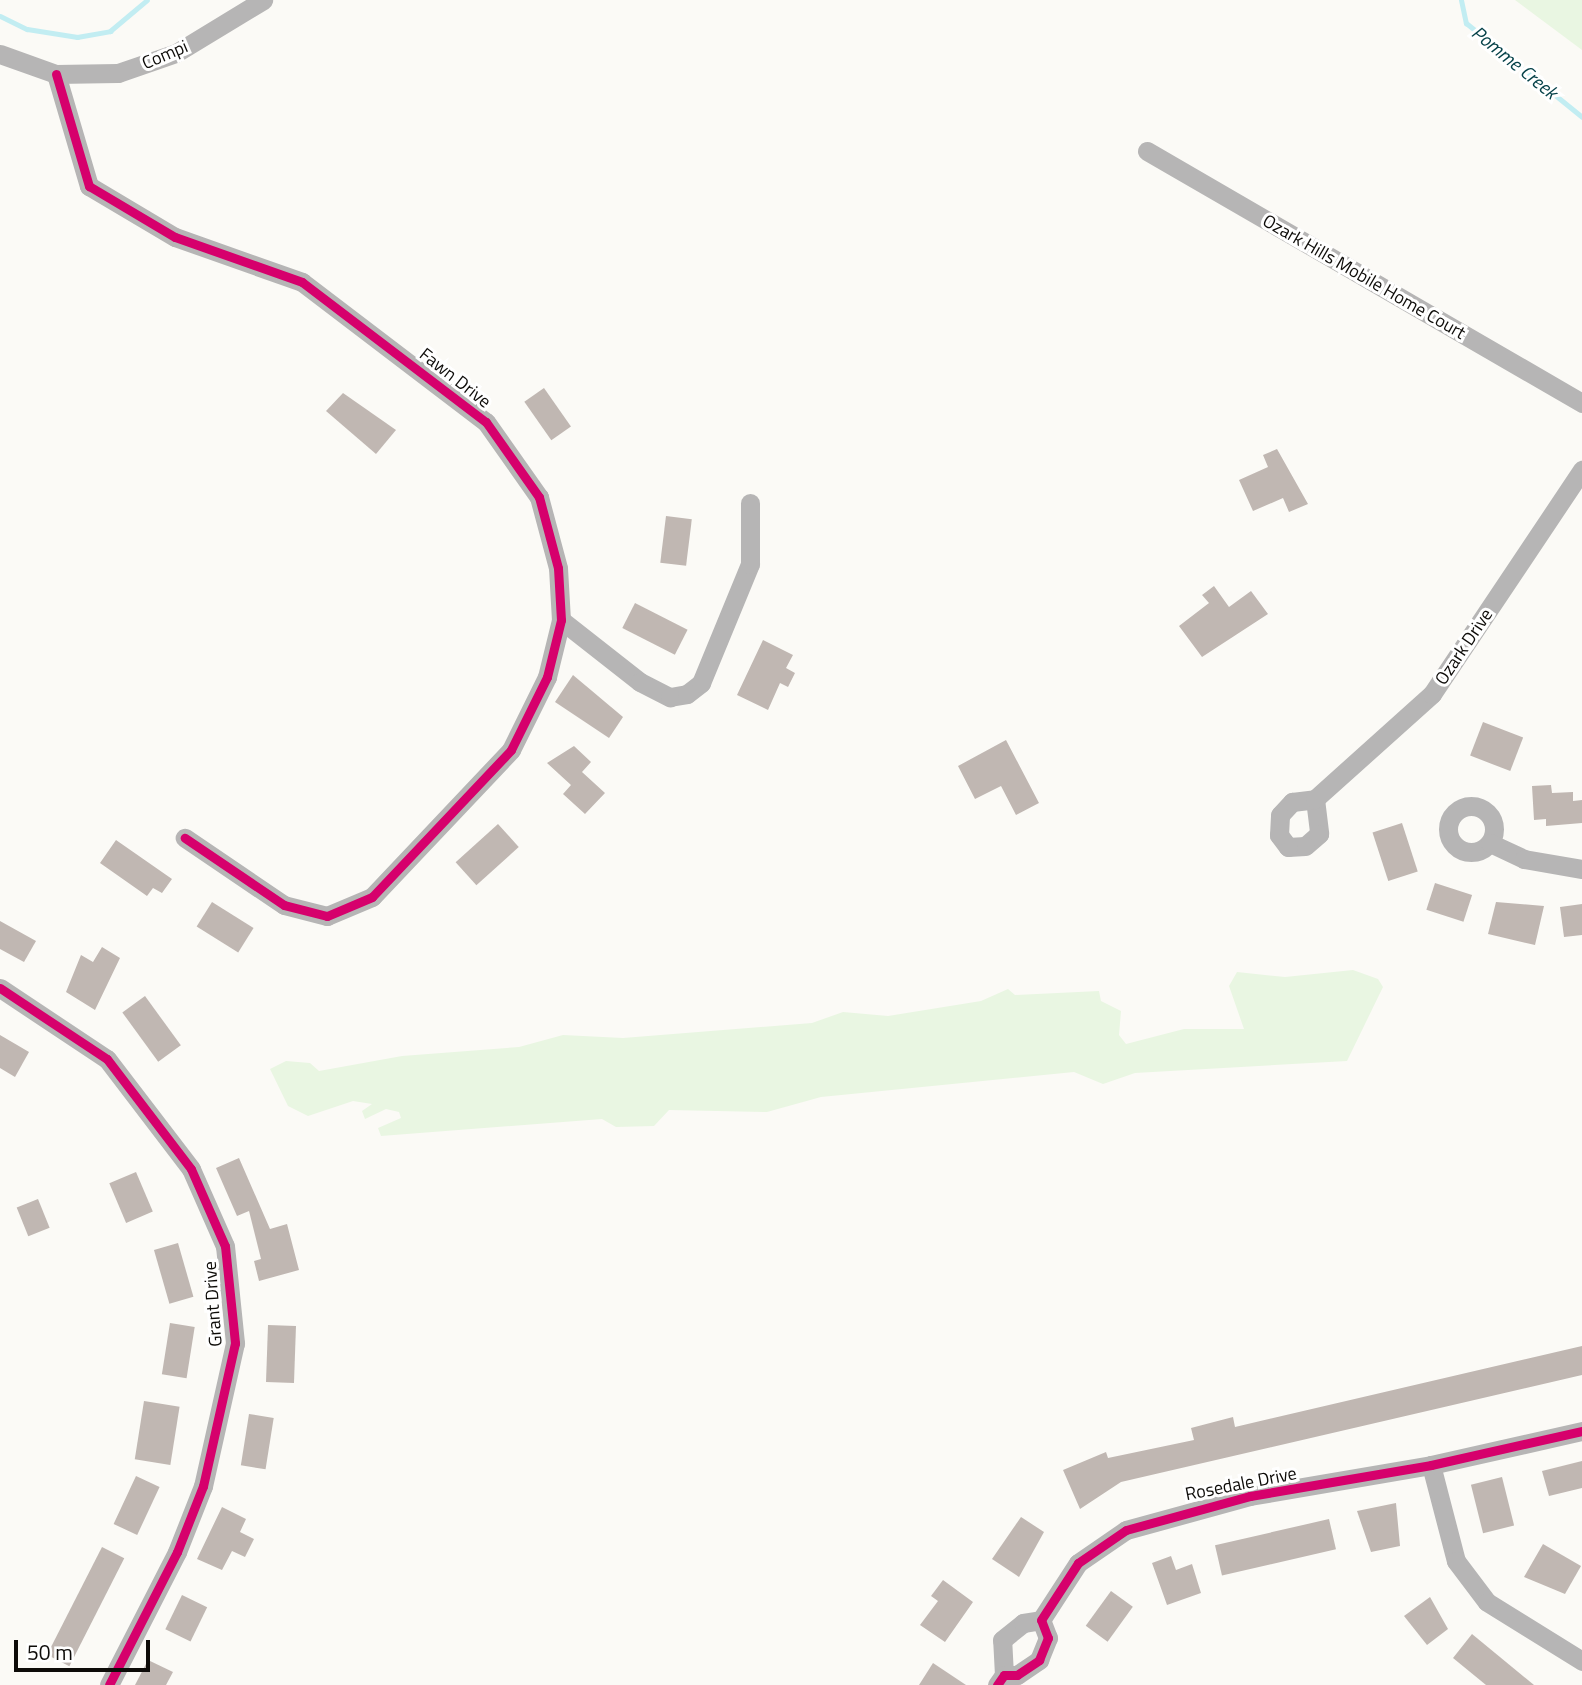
<!DOCTYPE html>
<style>
body{margin:0}
#map{position:relative;width:1582px;height:1685px;overflow:hidden;background:#fbfaf6;font-family:"Titillium Web",sans-serif}
div>[style]{position:absolute}
.green>*{inset:0;background:#e9f6e2}
.stream>*{height:5px;margin:-2.5px;padding:0 2.5px;transform-origin:2.5px;border-radius:2.5px;background:#c2edf2}
.building>*{inset:0;background:#c0b7b2;transform-origin:0 0}
.minor>*{height:19px;margin:-9.5px;padding:0 9.5px;transform-origin:9.5px;border-radius:9.5px;background:#b6b5b5}
.minor>.ring{margin:-9.5px;padding:0;box-sizing:content-box;background:none;border:19px solid #b6b5b5;border-radius:50%}
.cycleway>*{height:9px;margin:-4.5px;padding:0 4.5px;transform-origin:4.5px;border-radius:4.5px;background:#d6006c}
span{translate:-50% -50%;white-space:nowrap;text-align:center;line-height:1.15;-webkit-text-stroke:6px #fff;paint-order:stroke}
.street-label{font-size:18px;color:#0d0b08}
.water-label{font-size:19px;color:#064249;font-style:italic}
.scale{position:absolute;left:14px;top:1640px;width:136px;height:32px;box-sizing:border-box;border:4px solid #0d0b08;border-top:0;padding-left:9px;font-size:21px;line-height:24px;white-space:nowrap;color:#0d0b08;-webkit-text-stroke:5px #fff;paint-order:stroke}
</style>
<div id="map">
<div class="green">
<div style="clip-path:polygon(1515px 0,1582px 0,1582px 50px)"></div>
<div style="clip-path:polygon(1353px 970px,1378px 979px,1383px 987px,1347px 1061px,1135px 1073px,1103px 1084px,1074px 1072px,821px 1097px,767px 1112px,669px 1110px,654px 1126px,616px 1127px,602px 1119px,381px 1136px,378px 1128px,401px 1118px,399px 1112px,386px 1109px,365px 1119px,362px 1111px,372px 1104px,353px 1101px,308px 1116px,288px 1106px,270px 1069px,286px 1061px,310px 1063px,319px 1071px,402px 1056px,519px 1047px,563px 1035px,623px 1038px,812px 1023px,843px 1012px,888px 1016px,981px 1001px,1008px 989px,1015px 995px,1099px 991px,1101px 1001px,1121px 1011px,1119px 1035px,1126px 1044px,1184px 1029px,1244px 1029px,1229px 986px,1237px 972px,1285px 977px)"></div>
</div>
<div class="stream">
<div style="left:1461px;top:0;width:24px;rotate:78deg"></div>
<div style="left:1466px;top:23px;width:149px;rotate:39deg"></div>
<div style="left:0;top:16px;width:30px;rotate:26deg"></div>
<div style="left:27px;top:29px;width:51px;rotate:9.1deg"></div>
<div style="left:77px;top:37px;width:34px;rotate:-10deg"></div>
<div style="left:110px;top:31px;width:48px;rotate:-40deg"></div>
</div>
<div class="building">
<div style="left:544px;top:388px;width:47px;height:24px;rotate:55deg"></div>
<div style="clip-path:polygon(343px 393px,396px 430px,376px 454px,326px 411px)"></div>
<div style="clip-path:polygon(1277px 449px,1308px 504px,1289px 512px,1283px 498px,1253px 511px,1239px 480px,1268px 467px,1263px 455px)"></div>
<div style="left:666px;top:516px;width:26px;height:47px;rotate:7deg"></div>
<div style="clip-path:polygon(1214px 586px,1229px 607px,1251px 591px,1268px 614px,1202px 657px,1179px 626px,1209px 603px,1202px 595px)"></div>
<div style="left:635px;top:603px;width:59px;height:28px;rotate:27deg"></div>
<div style="clip-path:polygon(763px 640px,793px 655px,786px 668px,795px 673px,788px 687px,780px 683px,768px 710px,737px 695px)"></div>
<div style="clip-path:polygon(573px 675px,623px 717px,609px 738px,555px 702px)"></div>
<div style="left:1483px;top:722px;width:43px;height:36px;rotate:21deg"></div>
<div style="clip-path:polygon(1006px 740px,1039px 803px,1016px 815px,1001px 786px,975px 799px,958px 766px)"></div>
<div style="clip-path:polygon(574px 746px,591px 762px,582px 772px,605px 793px,585px 814px,563px 794px,571px 785px,547px 763px)"></div>
<div style="clip-path:polygon(1551px 785px,1552px 793px,1573px 792px,1573px 801px,1582px 800px,1582px 823px,1546px 826px,1546px 819px,1534px 820px,1532px 786px)"></div>
<div style="left:1402px;top:823px;width:51px;height:31px;rotate:72deg"></div>
<div style="left:498px;top:824px;width:31px;height:57px;rotate:48deg"></div>
<div style="clip-path:polygon(116px 840px,172px 879px,162px 893px,153px 888px,147px 896px,100px 863px)"></div>
<div style="left:1435px;top:883px;width:39px;height:28px;rotate:18deg"></div>
<div style="left:212px;top:902px;width:49px;height:29px;rotate:32deg"></div>
<div style="clip-path:polygon(1496px 902px,1544px 906px,1535px 945px,1488px 934px)"></div>
<div style="clip-path:polygon(1582px 904px,1582px 935px,1564px 937px,1560px 907px)"></div>
<div style="clip-path:polygon(0 921px,36px 941px,24px 962px,0 949px)"></div>
<div style="clip-path:polygon(102px 947px,120px 958px,95px 1010px,66px 992px,81px 955px,93px 962px)"></div>
<div style="left:145px;top:996px;width:61px;height:28px;rotate:54deg"></div>
<div style="clip-path:polygon(0 1035px,29px 1052px,15px 1077px,0 1068px)"></div>
<div style="clip-path:polygon(239px 1158px,270px 1229px,287px 1224px,299px 1270px,259px 1281px,254px 1261px,261px 1259px,249px 1211px,237px 1216px,216px 1168px)"></div>
<div style="left:136px;top:1172px;width:43px;height:29px;rotate:67deg"></div>
<div style="left:38px;top:1199px;width:31px;height:23px;rotate:68deg"></div>
<div style="left:178px;top:1243px;width:56px;height:25px;rotate:74deg"></div>
<div style="left:170px;top:1323px;width:25px;height:52px;rotate:9deg"></div>
<div style="left:268px;top:1325px;width:28px;height:57px;rotate:2deg"></div>
<div style="clip-path:polygon(1582px 1346px,1582px 1375px,1121px 1482px,1080px 1509px,1063px 1470px,1106px 1452px,1108px 1458px,1194px 1440px,1191px 1428px,1233px 1417px,1235px 1427px)"></div>
<div style="left:144px;top:1401px;width:36px;height:59px;rotate:9deg"></div>
<div style="left:249px;top:1414px;width:25px;height:52px;rotate:9deg"></div>
<div style="clip-path:polygon(1582px 1461px,1582px 1488px,1549px 1496px,1542px 1471px)"></div>
<div style="left:136px;top:1476px;width:26px;height:53px;rotate:25deg"></div>
<div style="left:1502px;top:1477px;width:50px;height:32px;rotate:76deg"></div>
<div style="clip-path:polygon(1396px 1503px,1400px 1546px,1371px 1552px,1357px 1511px)"></div>
<div style="clip-path:polygon(222px 1507px,246px 1519px,240px 1532px,254px 1539px,245px 1557px,232px 1551px,222px 1570px,197px 1559px)"></div>
<div style="clip-path:polygon(1021px 1517px,1044px 1532px,1019px 1577px,992px 1559px)"></div>
<div style="left:1329px;top:1519px;width:31px;height:117px;rotate:77deg"></div>
<div style="clip-path:polygon(1543px 1544px,1581px 1566px,1565px 1594px,1524px 1577px)"></div>
<div style="left:102px;top:1547px;width:25px;height:121px;rotate:27deg"></div>
<div style="clip-path:polygon(1171px 1556px,1176px 1570px,1192px 1564px,1201px 1593px,1167px 1605px,1152px 1563px)"></div>
<div style="clip-path:polygon(943px 1580px,973px 1602px,945px 1642px,920px 1625px,938px 1601px,931px 1596px)"></div>
<div style="left:1111px;top:1591px;width:27px;height:43px;rotate:36deg"></div>
<div style="left:182px;top:1595px;width:28px;height:38px;rotate:26deg"></div>
<div style="clip-path:polygon(1430px 1597px,1448px 1629px,1427px 1645px,1404px 1616px)"></div>
<div style="clip-path:polygon(1472px 1634px,1534px 1685px,1486px 1685px,1453px 1658px)"></div>
<div style="clip-path:polygon(148px 1660px,173px 1672px,166px 1685px,135px 1685px)"></div>
<div style="clip-path:polygon(933px 1663px,966px 1685px,919px 1685px)"></div>
</div>
<div class="minor">
<div style="left:0;top:54px;width:59px;rotate:19.7deg"></div>
<div style="left:56px;top:74px;width:62px;rotate:-0.9deg"></div>
<div style="left:118px;top:73px;width:61px;rotate:-19deg"></div>
<div style="left:176px;top:53px;width:102px;rotate:-31.3deg"></div>
<div style="left:56px;top:74px;width:117px;rotate:73.6deg"></div>
<div style="left:89px;top:186px;width:100px;rotate:30.7deg"></div>
<div style="left:175px;top:237px;width:135px;rotate:19.5deg"></div>
<div style="left:302px;top:282px;width:231px;rotate:37.3deg"></div>
<div style="left:486px;top:422px;width:92px;rotate:54.8deg"></div>
<div style="left:539px;top:497px;width:73px;rotate:75deg"></div>
<div style="left:558px;top:568px;width:52px;rotate:86.7deg"></div>
<div style="left:561px;top:620px;width:59px;rotate:103.8deg"></div>
<div style="left:547px;top:677px;width:81px;rotate:116.3deg"></div>
<div style="left:511px;top:750px;width:202px;rotate:133.4deg"></div>
<div style="left:372px;top:897px;width:49px;rotate:157.1deg"></div>
<div style="left:327px;top:916px;width:44px;rotate:-165.7deg"></div>
<div style="left:284px;top:905px;width:120px;rotate:-145.9deg"></div>
<div style="left:1147px;top:151px;width:503px;rotate:30.08deg"></div>
<div style="left:561px;top:620px;width:100px;rotate:38.1deg"></div>
<div style="left:640px;top:682px;width:34px;rotate:27deg"></div>
<div style="left:670px;top:697px;width:17px;rotate:-10deg"></div>
<div style="left:687px;top:694px;width:18px;rotate:-38deg"></div>
<div style="left:701px;top:683px;width:129px;rotate:-67.6deg"></div>
<div style="left:750px;top:564px;width:61px;rotate:-90deg"></div>
<div style="left:1315px;top:799px;width:35px;rotate:83deg"></div>
<div style="left:1319px;top:834px;width:18px;rotate:139deg"></div>
<div style="left:1305px;top:846px;width:17px;rotate:177deg"></div>
<div style="left:1288px;top:847px;width:15px;rotate:-127deg"></div>
<div style="left:1279px;top:835px;width:20px;rotate:-87deg"></div>
<div style="left:1280px;top:815px;width:18px;rotate:-47deg"></div>
<div style="left:1292px;top:802px;width:23px;rotate:-7deg"></div>
<div style="left:1315px;top:799px;width:157px;rotate:-41.9deg"></div>
<div style="left:1432px;top:694px;width:270px;rotate:-56.2deg"></div>
<div class="ring" style="left:1448px;top:806px;width:27px;height:27px"></div>
<div style="left:1490px;top:843px;width:38px;rotate:25deg"></div>
<div style="left:1524px;top:859px;width:59px;rotate:9.8deg"></div>
<div style="left:0;top:988px;width:128px;rotate:33.6deg"></div>
<div style="left:107px;top:1059px;width:138px;rotate:52.6deg"></div>
<div style="left:191px;top:1169px;width:84px;rotate:66.2deg"></div>
<div style="left:225px;top:1246px;width:98px;rotate:84.1deg"></div>
<div style="left:235px;top:1343px;width:147px;rotate:102.6deg"></div>
<div style="left:203px;top:1486px;width:71px;rotate:111.5deg"></div>
<div style="left:177px;top:1552px;width:149px;rotate:117.1deg"></div>
<div style="left:1431px;top:1465px;width:99px;rotate:75.4deg"></div>
<div style="left:1456px;top:1561px;width:51px;rotate:52.9deg"></div>
<div style="left:1487px;top:1602px;width:112px;rotate:31.8deg"></div>
<div style="left:1004px;top:1675px;width:35px;rotate:-93deg"></div>
<div style="left:1002px;top:1640px;width:27px;rotate:-39deg"></div>
<div style="left:1023px;top:1623px;width:18px;rotate:-9deg"></div>
<div style="left:997px;top:1685px;width:12px;rotate:-55deg"></div>
<div style="left:1004px;top:1675px;width:13px"></div>
<div style="left:1017px;top:1675px;width:27px;rotate:-34deg"></div>
<div style="left:1039px;top:1660px;width:24px;rotate:-68deg"></div>
<div style="left:1048px;top:1638px;width:19px;rotate:-111deg"></div>
<div style="left:1041px;top:1620px;width:68px;rotate:-57deg"></div>
<div style="left:1078px;top:1563px;width:58px;rotate:-34.5deg"></div>
<div style="left:1126px;top:1530px;width:129px;rotate:-15.3deg"></div>
<div style="left:1250px;top:1496px;width:184px;rotate:-9.7deg"></div>
<div style="left:1431px;top:1465px;width:155px;rotate:-12.7deg"></div>
</div>
<div class="cycleway">
<div style="left:56px;top:74px;width:117px;rotate:73.6deg"></div>
<div style="left:89px;top:186px;width:100px;rotate:30.7deg"></div>
<div style="left:175px;top:237px;width:135px;rotate:19.5deg"></div>
<div style="left:302px;top:282px;width:231px;rotate:37.3deg"></div>
<div style="left:486px;top:422px;width:92px;rotate:54.8deg"></div>
<div style="left:539px;top:497px;width:73px;rotate:75deg"></div>
<div style="left:558px;top:568px;width:52px;rotate:86.7deg"></div>
<div style="left:561px;top:620px;width:59px;rotate:103.8deg"></div>
<div style="left:547px;top:677px;width:81px;rotate:116.3deg"></div>
<div style="left:511px;top:750px;width:202px;rotate:133.4deg"></div>
<div style="left:372px;top:897px;width:49px;rotate:157.1deg"></div>
<div style="left:327px;top:916px;width:44px;rotate:-165.7deg"></div>
<div style="left:284px;top:905px;width:120px;rotate:-145.9deg"></div>
<div style="left:0;top:988px;width:128px;rotate:33.6deg"></div>
<div style="left:107px;top:1059px;width:138px;rotate:52.6deg"></div>
<div style="left:191px;top:1169px;width:84px;rotate:66.2deg"></div>
<div style="left:225px;top:1246px;width:98px;rotate:84.1deg"></div>
<div style="left:235px;top:1343px;width:147px;rotate:102.6deg"></div>
<div style="left:203px;top:1486px;width:71px;rotate:111.5deg"></div>
<div style="left:177px;top:1552px;width:149px;rotate:117.1deg"></div>
<div style="left:997px;top:1685px;width:12px;rotate:-55deg"></div>
<div style="left:1004px;top:1675px;width:13px"></div>
<div style="left:1017px;top:1675px;width:27px;rotate:-34deg"></div>
<div style="left:1039px;top:1660px;width:24px;rotate:-68deg"></div>
<div style="left:1048px;top:1638px;width:19px;rotate:-111deg"></div>
<div style="left:1041px;top:1620px;width:68px;rotate:-57deg"></div>
<div style="left:1078px;top:1563px;width:58px;rotate:-34.5deg"></div>
<div style="left:1126px;top:1530px;width:129px;rotate:-15.3deg"></div>
<div style="left:1250px;top:1496px;width:184px;rotate:-9.7deg"></div>
<div style="left:1431px;top:1465px;width:155px;rotate:-12.7deg"></div>
</div>
<div class="street-label">
<span style="left:165px;top:55px;rotate:-23deg">Compi</span>
<span style="left:1364px;top:277px;rotate:30deg">Ozark Hills Mobile Home Court</span>
<span style="left:455px;top:378px;rotate:38deg">Fawn Drive</span>
<span style="left:1464px;top:647px;rotate:-56deg">Ozark Drive</span>
<span style="left:213px;top:1304px;rotate:-94deg">Grant Drive</span>
<span style="left:1241px;top:1484px;rotate:-11deg">Rosedale Drive</span>
</div>
<div class="water-label">
<span style="left:1515px;top:62px;rotate:39deg">Pomme Creek</span>
</div>
<div class="scale">50 m</div>
</div>
